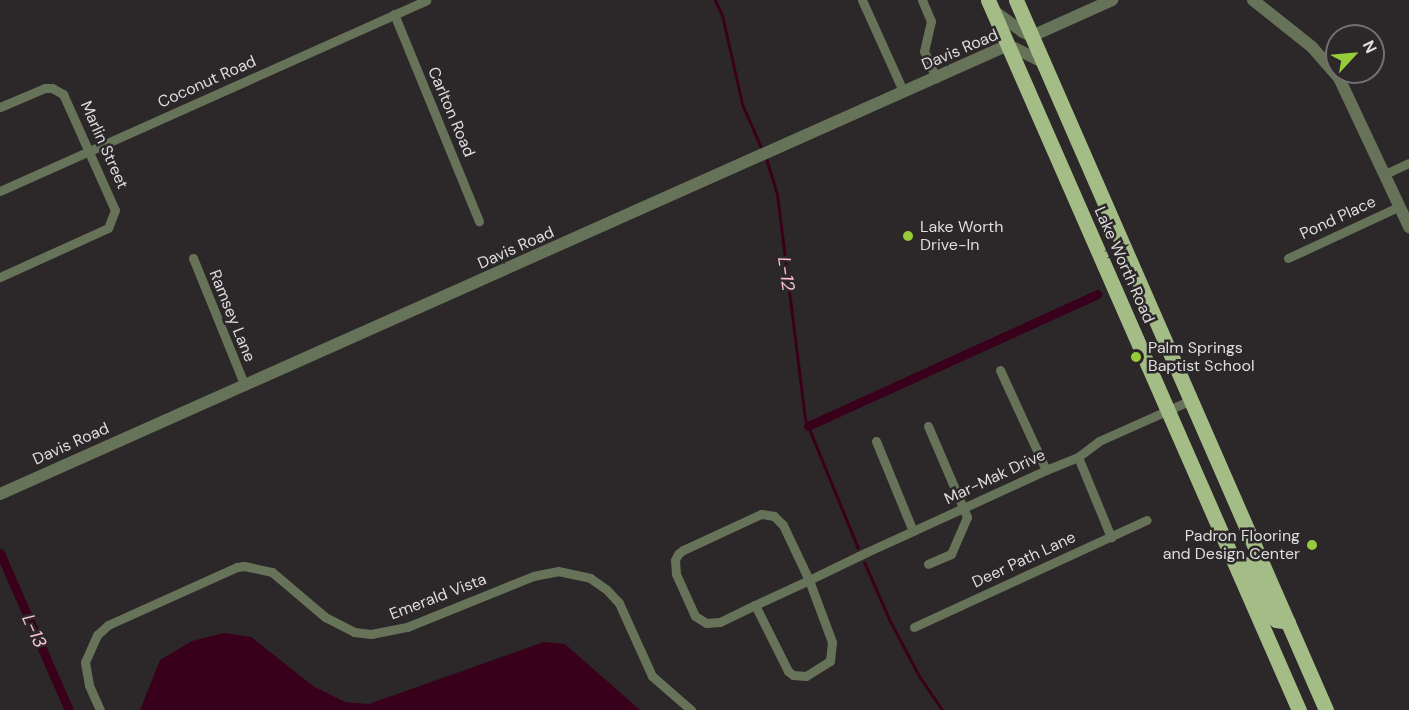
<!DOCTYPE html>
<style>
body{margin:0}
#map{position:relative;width:1409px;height:710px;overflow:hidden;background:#2c2829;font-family:"DM Sans",sans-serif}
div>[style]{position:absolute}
.water>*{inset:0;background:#39001b}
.stream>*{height:3px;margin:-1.5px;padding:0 1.5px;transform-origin:1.5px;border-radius:1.5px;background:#39001b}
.canal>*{height:9px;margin:-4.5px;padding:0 4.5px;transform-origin:4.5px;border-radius:4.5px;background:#39001b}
.minor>*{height:9px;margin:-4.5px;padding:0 4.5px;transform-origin:4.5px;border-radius:4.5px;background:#677359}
.tertiary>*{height:12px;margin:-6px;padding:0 6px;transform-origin:6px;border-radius:6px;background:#677359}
.primary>*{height:15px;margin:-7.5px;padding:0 7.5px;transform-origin:7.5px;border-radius:7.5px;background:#a4bd86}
.dots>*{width:16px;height:16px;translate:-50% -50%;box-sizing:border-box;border:3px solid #2c2829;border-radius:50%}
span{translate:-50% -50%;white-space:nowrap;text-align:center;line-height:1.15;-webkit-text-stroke:5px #2c2829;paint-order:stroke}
.street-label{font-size:16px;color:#dfddde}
.poi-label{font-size:16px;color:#dfddde}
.left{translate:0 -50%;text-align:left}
.right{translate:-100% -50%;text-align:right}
.water-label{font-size:18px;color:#ffc1d5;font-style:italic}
.north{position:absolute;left:1325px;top:24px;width:60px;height:60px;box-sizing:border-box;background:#2c2829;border:2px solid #747071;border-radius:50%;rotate:64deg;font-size:16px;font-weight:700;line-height:24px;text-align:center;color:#dfddde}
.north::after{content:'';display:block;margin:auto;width:21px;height:27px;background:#96cc3a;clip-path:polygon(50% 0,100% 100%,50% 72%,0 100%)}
</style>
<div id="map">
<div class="water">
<div style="clip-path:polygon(224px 633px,251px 637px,313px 686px,345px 702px,369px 704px,544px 642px,565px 644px,640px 710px,140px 710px,160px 660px,192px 641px)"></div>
</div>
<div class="stream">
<div style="left:715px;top:0;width:17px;rotate:65deg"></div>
<div style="left:722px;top:15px;width:91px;rotate:77.3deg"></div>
<div style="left:742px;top:104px;width:52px;rotate:66.4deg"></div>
<div style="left:766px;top:158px;width:38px;rotate:73deg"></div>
<div style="left:777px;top:194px;width:227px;rotate:82.9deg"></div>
<div style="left:805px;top:419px;width:139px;rotate:67.7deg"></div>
<div style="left:864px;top:562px;width:64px;rotate:66.2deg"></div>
<div style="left:890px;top:621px;width:62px;rotate:62.2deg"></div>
<div style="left:919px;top:676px;width:41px;rotate:55.9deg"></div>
</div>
<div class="canal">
<div style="left:808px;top:426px;width:318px;rotate:-24.5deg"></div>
<div style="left:0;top:553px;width:171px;rotate:66.3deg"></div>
</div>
<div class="minor">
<div style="left:862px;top:0;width:100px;rotate:65.7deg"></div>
<div style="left:922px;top:0;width:23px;rotate:67deg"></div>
<div style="left:931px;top:21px;width:31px;rotate:103deg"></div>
<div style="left:924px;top:51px;width:30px;rotate:66deg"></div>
<div style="left:394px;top:14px;width:224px;rotate:67.7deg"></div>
<div style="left:0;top:107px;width:49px;rotate:-22.9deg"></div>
<div style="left:45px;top:88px;width:7px"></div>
<div style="left:52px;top:88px;width:13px;rotate:29deg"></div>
<div style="left:63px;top:94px;width:127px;rotate:65.9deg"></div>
<div style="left:115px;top:210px;width:19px;rotate:111deg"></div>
<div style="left:108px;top:228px;width:119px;rotate:155.6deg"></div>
<div style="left:1385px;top:174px;width:26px;rotate:-25deg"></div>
<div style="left:0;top:191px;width:467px;rotate:-24.1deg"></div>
<div style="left:193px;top:258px;width:138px;rotate:67.9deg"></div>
<div style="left:1288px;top:258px;width:123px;rotate:-24.9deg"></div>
<div style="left:1000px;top:370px;width:110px;rotate:65.3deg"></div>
<div style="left:928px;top:426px;width:99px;rotate:66.8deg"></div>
<div style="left:967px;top:517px;width:40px;rotate:113.4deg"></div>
<div style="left:951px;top:554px;width:25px;rotate:157deg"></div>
<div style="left:876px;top:441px;width:97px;rotate:67.7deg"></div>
<div style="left:1078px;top:457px;width:87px;rotate:67.6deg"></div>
<div style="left:755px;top:605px;width:74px;rotate:63.4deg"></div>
<div style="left:788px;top:671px;width:6px;rotate:39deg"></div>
<div style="left:793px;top:675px;width:13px;rotate:4deg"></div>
<div style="left:806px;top:676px;width:28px;rotate:-32deg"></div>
<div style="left:830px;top:661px;width:19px;rotate:-84deg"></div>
<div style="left:832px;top:642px;width:66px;rotate:-110.4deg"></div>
<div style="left:809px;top:580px;width:61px;rotate:-115.3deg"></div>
<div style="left:783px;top:525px;width:13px;rotate:-135deg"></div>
<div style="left:774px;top:516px;width:13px;rotate:-171deg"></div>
<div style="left:761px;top:514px;width:86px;rotate:155.2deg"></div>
<div style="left:683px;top:550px;width:6px;rotate:141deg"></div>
<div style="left:678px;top:554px;width:7px;rotate:117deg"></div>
<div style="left:675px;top:560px;width:14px;rotate:86deg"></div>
<div style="left:676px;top:574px;width:46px;rotate:65.7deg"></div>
<div style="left:695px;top:616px;width:13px;rotate:32deg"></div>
<div style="left:706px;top:623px;width:14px;rotate:-4deg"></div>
<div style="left:720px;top:622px;width:39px;rotate:-26deg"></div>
<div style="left:755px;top:605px;width:60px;rotate:-24.8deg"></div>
<div style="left:809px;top:580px;width:64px;rotate:-25.8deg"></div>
<div style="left:867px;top:552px;width:51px;rotate:-24.5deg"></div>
<div style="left:913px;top:531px;width:146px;rotate:-24.6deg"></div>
<div style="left:1046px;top:470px;width:35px;rotate:-22deg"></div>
<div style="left:1078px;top:457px;width:26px;rotate:-37deg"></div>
<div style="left:1099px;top:441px;width:101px;rotate:-24deg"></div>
<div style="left:914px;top:627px;width:256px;rotate:-24.7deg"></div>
<div style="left:100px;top:710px;width:27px;rotate:-114deg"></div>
<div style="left:89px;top:685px;width:23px;rotate:-100deg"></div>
<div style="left:85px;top:662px;width:30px;rotate:-66deg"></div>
<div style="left:97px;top:635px;width:15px;rotate:-42deg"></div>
<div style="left:108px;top:625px;width:141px;rotate:-24.2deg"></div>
<div style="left:237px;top:567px;width:7px;rotate:-8deg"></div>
<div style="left:244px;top:566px;width:29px;rotate:12deg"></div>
<div style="left:272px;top:572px;width:70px;rotate:40.3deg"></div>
<div style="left:325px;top:617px;width:33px;rotate:27deg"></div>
<div style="left:354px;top:632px;width:17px;rotate:7deg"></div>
<div style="left:371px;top:634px;width:37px;rotate:-11deg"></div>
<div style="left:407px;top:627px;width:136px;rotate:-22deg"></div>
<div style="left:533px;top:576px;width:25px;rotate:-11deg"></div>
<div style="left:558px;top:571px;width:33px;rotate:12deg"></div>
<div style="left:590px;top:578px;width:19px;rotate:35deg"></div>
<div style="left:606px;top:589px;width:19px;rotate:47deg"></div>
<div style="left:619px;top:603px;width:80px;rotate:65.7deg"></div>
<div style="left:652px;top:676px;width:52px;rotate:41.1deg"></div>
</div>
<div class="tertiary">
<div style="left:1253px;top:0;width:75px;rotate:38.5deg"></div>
<div style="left:1312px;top:47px;width:41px;rotate:48.9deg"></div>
<div style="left:1339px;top:78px;width:165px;rotate:64.8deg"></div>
<div style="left:994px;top:11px;width:36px;rotate:36deg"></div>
<div style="left:1023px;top:32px;width:10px;rotate:24deg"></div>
<div style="left:1032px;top:36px;width:88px;rotate:-24.2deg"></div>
<div style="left:0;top:494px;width:1103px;rotate:-24.01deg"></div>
<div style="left:1008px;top:45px;width:39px;rotate:26deg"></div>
</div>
<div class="primary">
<div style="left:988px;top:0;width:775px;rotate:66.35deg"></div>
<div style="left:1016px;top:0;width:775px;rotate:66.41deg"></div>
<div style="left:1235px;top:563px;width:6px;rotate:-9deg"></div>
<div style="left:1241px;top:562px;width:8px;rotate:30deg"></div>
<div style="left:1248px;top:566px;width:53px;rotate:65.4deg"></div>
<div style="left:1270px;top:614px;width:8px;rotate:45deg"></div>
<div style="left:1276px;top:620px;width:12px;rotate:9deg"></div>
</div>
<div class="dots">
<div style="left:908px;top:236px;background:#96cc3a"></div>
<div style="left:1136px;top:357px;background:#96cc3a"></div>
<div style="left:1312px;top:545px;background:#96cc3a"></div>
</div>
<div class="street-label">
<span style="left:960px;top:50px;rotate:-23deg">Davis Road</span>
<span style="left:207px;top:82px;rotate:-24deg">Coconut Road</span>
<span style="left:451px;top:112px;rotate:67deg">Carlton Road</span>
<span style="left:104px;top:145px;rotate:66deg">Marlin Street</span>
<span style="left:1338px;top:218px;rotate:-25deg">Pond Place</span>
<span style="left:516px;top:248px;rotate:-24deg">Davis Road</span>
<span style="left:1124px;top:265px;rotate:66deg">Lake Worth Road</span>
<span style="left:232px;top:316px;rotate:68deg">Ramsey Lane</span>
<span style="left:71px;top:444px;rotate:-24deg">Davis Road</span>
<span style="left:995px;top:477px;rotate:-25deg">Mar-Mak Drive</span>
<span style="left:1024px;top:560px;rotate:-25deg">Deer Path Lane</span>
<span style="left:438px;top:597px;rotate:-21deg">Emerald Vista</span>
</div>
<div class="poi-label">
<span class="left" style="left:920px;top:236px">Lake Worth<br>Drive-In</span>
<span class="left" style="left:1148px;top:357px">Palm Springs<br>Baptist School</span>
<span class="right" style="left:1300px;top:545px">Padron Flooring<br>and Design Center</span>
</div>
<div class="water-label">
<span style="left:786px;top:274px;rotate:82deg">L-12</span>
<span style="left:34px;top:631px;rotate:66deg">L-13</span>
</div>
<div class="north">N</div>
</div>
